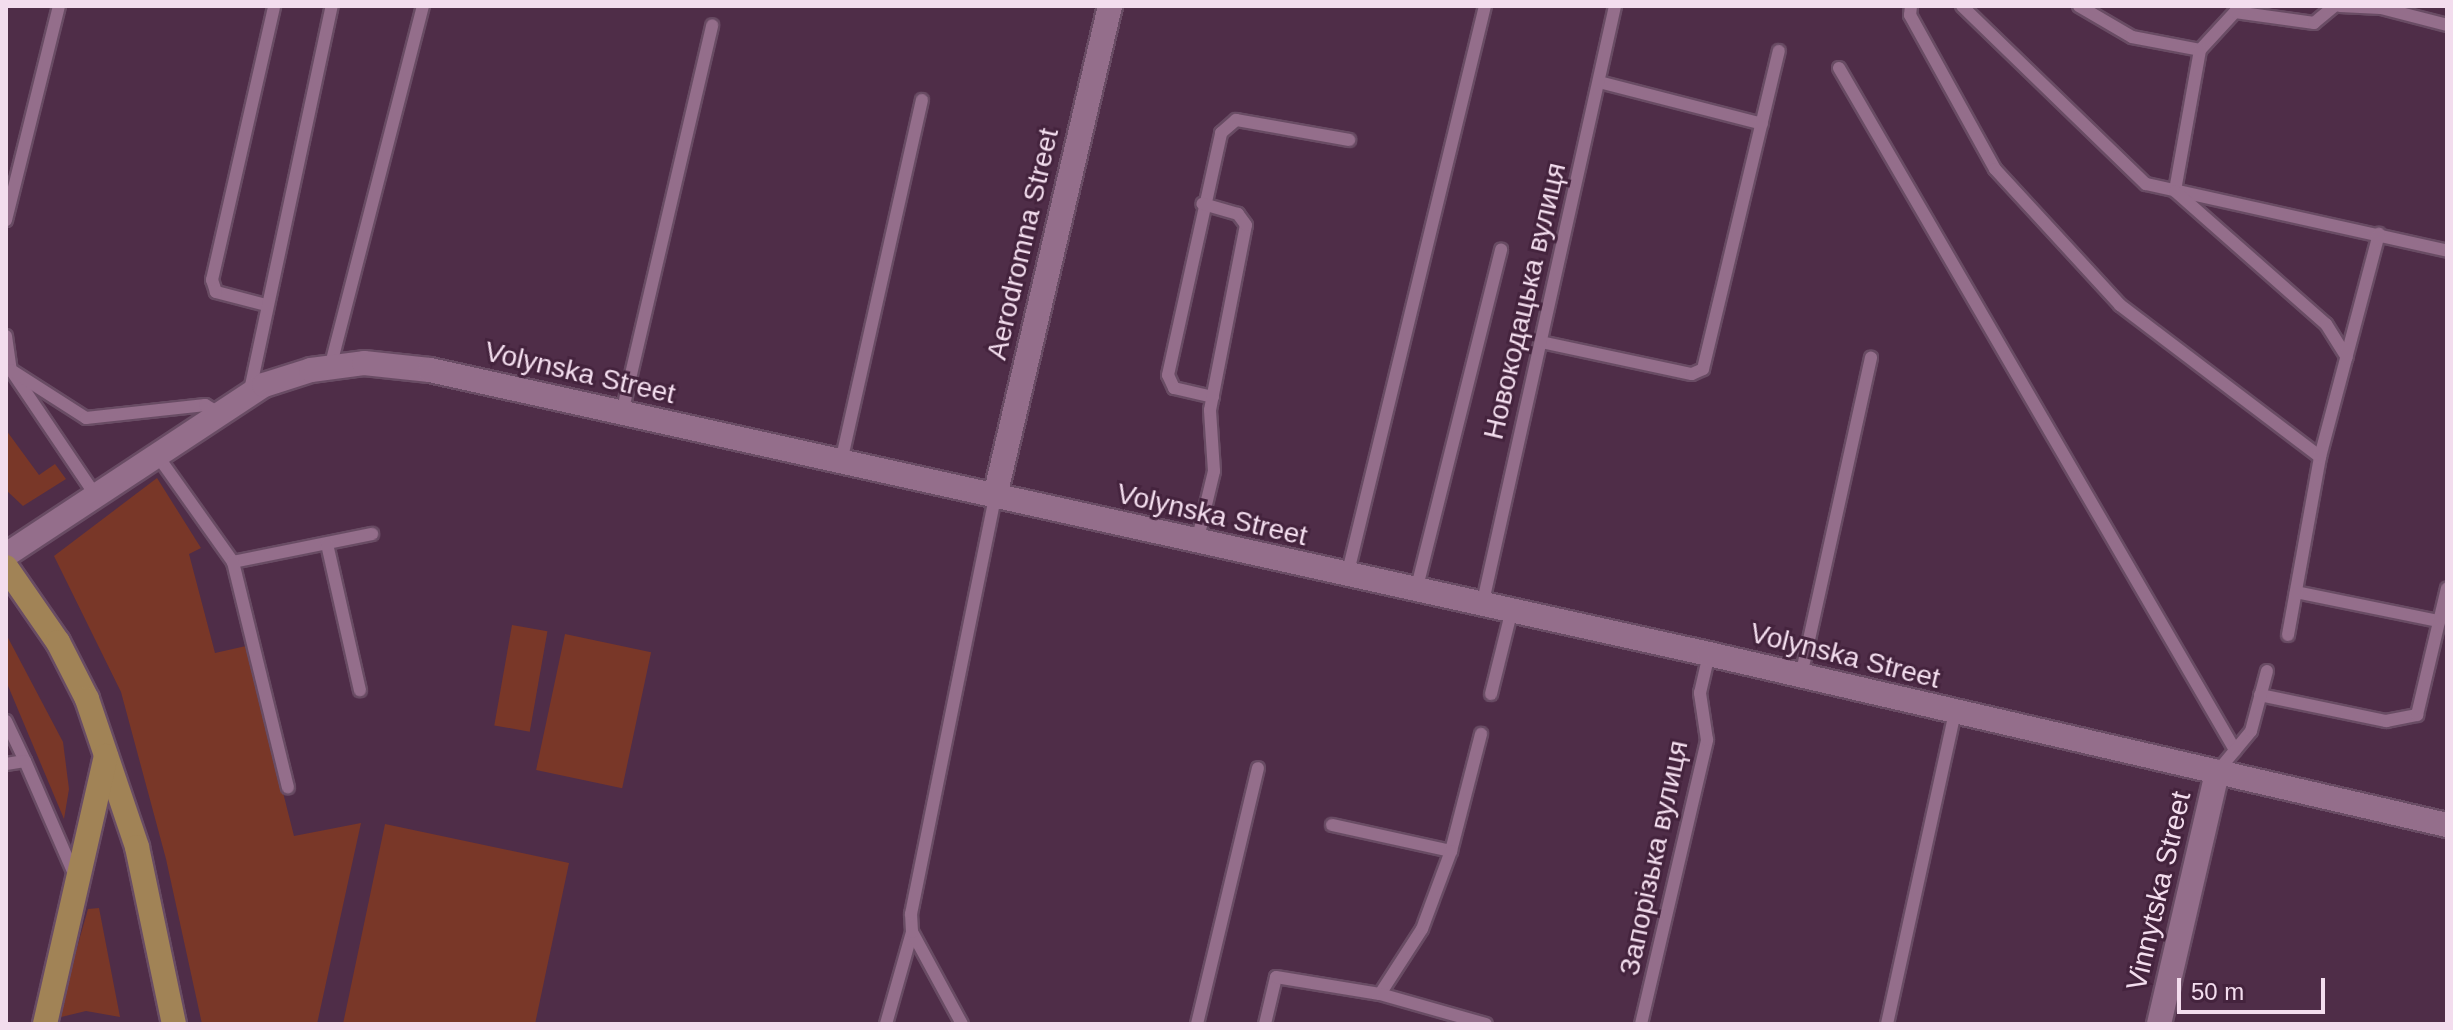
<!DOCTYPE html>
<meta charset="utf-8">
<style>
body{margin:0}
#map{position:relative;width:2453px;height:1030px;overflow:hidden;background:#4f2d48;font-family:Arial,sans-serif}
div>[style]{position:absolute}
.green>*{inset:0;background:#793728;transform-origin:0 0}
.roads{filter:drop-shadow(2px 0 #694c64) drop-shadow(-2px 0 #694c64) drop-shadow(0 2px #694c64) drop-shadow(0 -2px #694c64)}
.service>*{height:12px;margin:-6px;padding:0 6px;transform-origin:6px;border-radius:6px;background:#946e8b}
.minor>*{height:24px;margin:-12px;padding:0 12px;transform-origin:12px;border-radius:12px;background:#946e8b}
.tertiary>*{height:24px;margin:-12px;padding:0 12px;transform-origin:12px;border-radius:12px;background:#946e8b}
.primary>*{height:24px;margin:-12px;padding:0 12px;transform-origin:12px;border-radius:12px;background:#a18356}
span{translate:-50% -50%;white-space:nowrap;text-align:center;line-height:1.15;-webkit-text-stroke:6px #44233d;paint-order:stroke}
.street-label{font-size:28px;color:#f3ddee}
.frame{position:absolute;inset:0;border:8px solid #f3ddee;pointer-events:none}
.scale{position:absolute;left:2177px;top:978px;width:148px;height:36px;box-sizing:border-box;border:4px solid #f3ddee;border-top:0;padding-left:10px;font-size:24px;line-height:28px;white-space:nowrap;color:#f3ddee;-webkit-text-stroke:6px #44233d;paint-order:stroke}
</style>
<div id="map">
<div class="green">
<div style="clip-path:polygon(6px 430px,39px 475px,55px 464px,66px 479px,23px 506px,6px 490px)"></div>
<div style="clip-path:polygon(157px 478px,201px 548px,189px 554px,215px 653px,246px 646px,294px 836px,361px 823px,317px 1024px,202px 1024px,166px 859px,121px 692px,54px 556px)"></div>
<div style="left:512px;top:625px;width:36px;height:102px;rotate:10deg"></div>
<div style="clip-path:polygon(6px 634px,63px 742px,69px 789px,64px 819px,6px 681px)"></div>
<div style="left:565px;top:634px;width:88px;height:139px;rotate:12deg"></div>
<div style="clip-path:polygon(385px 824px,569px 863px,535px 1024px,343px 1024px)"></div>
<div style="clip-path:polygon(99px 908px,120px 1017px,86px 1011px,57px 1018px,88px 909px)"></div>
</div>
<div class="roads">
<div class="service">
<div style="left:1911px;top:6px;width:9px;rotate:96deg"></div>
<div style="left:1910px;top:15px;width:176px;rotate:61.1deg"></div>
<div style="left:1995px;top:169px;width:185px;rotate:47.4deg"></div>
<div style="left:2120px;top:305px;width:251px;rotate:37.2deg"></div>
<div style="left:1962px;top:6px;width:256px;rotate:44.1deg"></div>
<div style="left:2146px;top:184px;width:308px;rotate:12.5deg"></div>
<div style="left:2079px;top:6px;width:61px;rotate:30.3deg"></div>
<div style="left:2132px;top:37px;width:69px;rotate:10.8deg"></div>
<div style="left:2200px;top:50px;width:52px;rotate:-47.4deg"></div>
<div style="left:2235px;top:12px;width:80px;rotate:7.9deg"></div>
<div style="left:2314px;top:23px;width:26px;rotate:-40deg"></div>
<div style="left:2340px;top:6px;width:41px;rotate:2.8deg"></div>
<div style="left:2381px;top:8px;width:68px;rotate:14.4deg"></div>
<div style="left:2200px;top:50px;width:143px;rotate:100.1deg"></div>
<div style="left:2175px;top:191px;width:201px;rotate:41.4deg"></div>
<div style="left:2326px;top:324px;width:39px;rotate:58deg"></div>
<div style="left:1839px;top:68px;width:789px;rotate:59.86deg"></div>
<div style="left:1599px;top:82px;width:168px;rotate:14.4deg"></div>
<div style="left:6px;top:220px;width:220px;rotate:-76.1deg"></div>
<div style="left:266px;top:305px;width:52px;rotate:-165.4deg"></div>
<div style="left:216px;top:292px;width:13px;rotate:-108deg"></div>
<div style="left:212px;top:280px;width:281px;rotate:-77.2deg"></div>
<div style="left:6px;top:336px;width:34px;rotate:82deg"></div>
<div style="left:11px;top:370px;width:152px;rotate:56deg"></div>
<div style="left:1541px;top:342px;width:154px;rotate:12deg"></div>
<div style="left:1692px;top:374px;width:12px;rotate:-24deg"></div>
<div style="left:1703px;top:369px;width:327px;rotate:-76.6deg"></div>
<div style="left:330px;top:368px;width:374px;rotate:-75.6deg"></div>
<div style="left:11px;top:370px;width:89px;rotate:32.6deg"></div>
<div style="left:86px;top:418px;width:120px;rotate:-6.2deg"></div>
<div style="left:205px;top:405px;width:16px;rotate:30deg"></div>
<div style="left:249px;top:395px;width:398px;rotate:-78deg"></div>
<div style="left:1213px;top:397px;width:40px;rotate:-167deg"></div>
<div style="left:1174px;top:388px;width:14px;rotate:-115deg"></div>
<div style="left:1168px;top:375px;width:248px;rotate:-77.6deg"></div>
<div style="left:1221px;top:133px;width:20px;rotate:-41deg"></div>
<div style="left:1236px;top:120px;width:115px;rotate:10deg"></div>
<div style="left:622px;top:413px;width:398px;rotate:-76.9deg"></div>
<div style="left:157px;top:455px;width:131px;rotate:54.6deg"></div>
<div style="left:233px;top:562px;width:142px;rotate:-11.4deg"></div>
<div style="left:841px;top:462px;width:371px;rotate:-77.4deg"></div>
<div style="left:1197px;top:542px;width:73px;rotate:-76.5deg"></div>
<div style="left:1214px;top:471px;width:61px;rotate:-93.8deg"></div>
<div style="left:1210px;top:410px;width:188px;rotate:-79deg"></div>
<div style="left:1246px;top:225px;width:14px;rotate:-126deg"></div>
<div style="left:1238px;top:214px;width:37px;rotate:-164deg"></div>
<div style="left:327px;top:544px;width:150px;rotate:77.3deg"></div>
<div style="left:233px;top:562px;width:232px;rotate:76.3deg"></div>
<div style="left:1347px;top:576px;width:586px;rotate:-76.39deg"></div>
<div style="left:1416px;top:591px;width:352px;rotate:-76deg"></div>
<div style="left:2296px;top:592px;width:146px;rotate:11.5deg"></div>
<div style="left:1482px;top:606px;width:615px;rotate:-77.5deg"></div>
<div style="left:2288px;top:635px;width:181px;rotate:-79.8deg"></div>
<div style="left:2320px;top:457px;width:231px;rotate:-75.2deg"></div>
<div style="left:1801px;top:676px;width:326px;rotate:-77.6deg"></div>
<div style="left:1491px;top:694px;width:83px;rotate:-76.1deg"></div>
<div style="left:2260px;top:695px;width:129px;rotate:11.7deg"></div>
<div style="left:2386px;top:721px;width:32px;rotate:-11deg"></div>
<div style="left:2417px;top:715px;width:130px;rotate:-76.7deg"></div>
<div style="left:6px;top:721px;width:44px;rotate:64.6deg"></div>
<div style="left:6px;top:764px;width:19px;rotate:-9deg"></div>
<div style="left:25px;top:761px;width:125px;rotate:66.5deg"></div>
<div style="left:2217px;top:772px;width:53px;rotate:-50.3deg"></div>
<div style="left:2251px;top:731px;width:62px;rotate:-75.1deg"></div>
<div style="left:1332px;top:825px;width:122px;rotate:12.3deg"></div>
<div style="left:1451px;top:851px;width:121px;rotate:-75.6deg"></div>
<div style="left:1380px;top:994px;width:77px;rotate:-57.1deg"></div>
<div style="left:1422px;top:929px;width:83px;rotate:-69.6deg"></div>
<div style="left:886px;top:1024px;width:96px;rotate:-74.2deg"></div>
<div style="left:962px;top:1024px;width:105px;rotate:-118.5deg"></div>
<div style="left:912px;top:932px;width:18px;rotate:-93deg"></div>
<div style="left:911px;top:914px;width:426px;rotate:-78.6deg"></div>
<div style="left:1197px;top:1024px;width:263px;rotate:-76.6deg"></div>
<div style="left:1265px;top:1024px;width:48px;rotate:-76.8deg"></div>
<div style="left:1276px;top:977px;width:105px;rotate:9.3deg"></div>
<div style="left:1380px;top:994px;width:110px;rotate:15.8deg"></div>
<div style="left:1641px;top:1024px;width:292px;rotate:-76.9deg"></div>
<div style="left:1707px;top:740px;width:48px;rotate:-98.5deg"></div>
<div style="left:1700px;top:693px;width:40px;rotate:-77deg"></div>
<div style="left:1887px;top:1024px;width:318px;rotate:-77.7deg"></div>
</div>
<div class="minor">
<div style="left:995px;top:496px;width:503px;rotate:-76.79deg"></div>
<div style="left:2159px;top:1024px;width:259px;rotate:-77deg"></div>
</div>
<div class="tertiary">
<div style="left:6px;top:555px;width:309px;rotate:-33.4deg"></div>
<div style="left:264px;top:385px;width:49px;rotate:-17.7deg"></div>
<div style="left:311px;top:370px;width:53px;rotate:-7.5deg"></div>
<div style="left:364px;top:363px;width:66px;rotate:6.1deg"></div>
<div style="left:430px;top:370px;width:1310px;rotate:12.52deg"></div>
<div style="left:1709px;top:654px;width:758px;rotate:13.05deg"></div>
</div>
<div class="primary">
<div style="left:6px;top:567px;width:91px;rotate:55.3deg"></div>
<div style="left:58px;top:642px;width:64px;rotate:63deg"></div>
<div style="left:87px;top:699px;width:156px;rotate:71.3deg"></div>
<div style="left:137px;top:847px;width:181px;rotate:78.2deg"></div>
<div style="left:45px;top:1024px;width:275px;rotate:-77.2deg"></div>
</div>
</div>
<div class="street-label">
<span style="left:1023px;top:244px;rotate:-77deg">Aerodromna Street</span>
<span style="left:1525px;top:301px;rotate:-77deg">Новокодацька вулиця</span>
<span style="left:580px;top:373px;rotate:13deg">Volynska Street</span>
<span style="left:1212px;top:515px;rotate:13deg">Volynska Street</span>
<span style="left:1845px;top:656px;rotate:14deg">Volynska Street</span>
<span style="left:1654px;top:858px;rotate:-78deg">Запорізька вулиця</span>
<span style="left:2159px;top:891px;rotate:-77deg">Vinnytska Street</span>
</div>
<div class="frame"></div>
<div class="scale">50 m</div>
</div>
